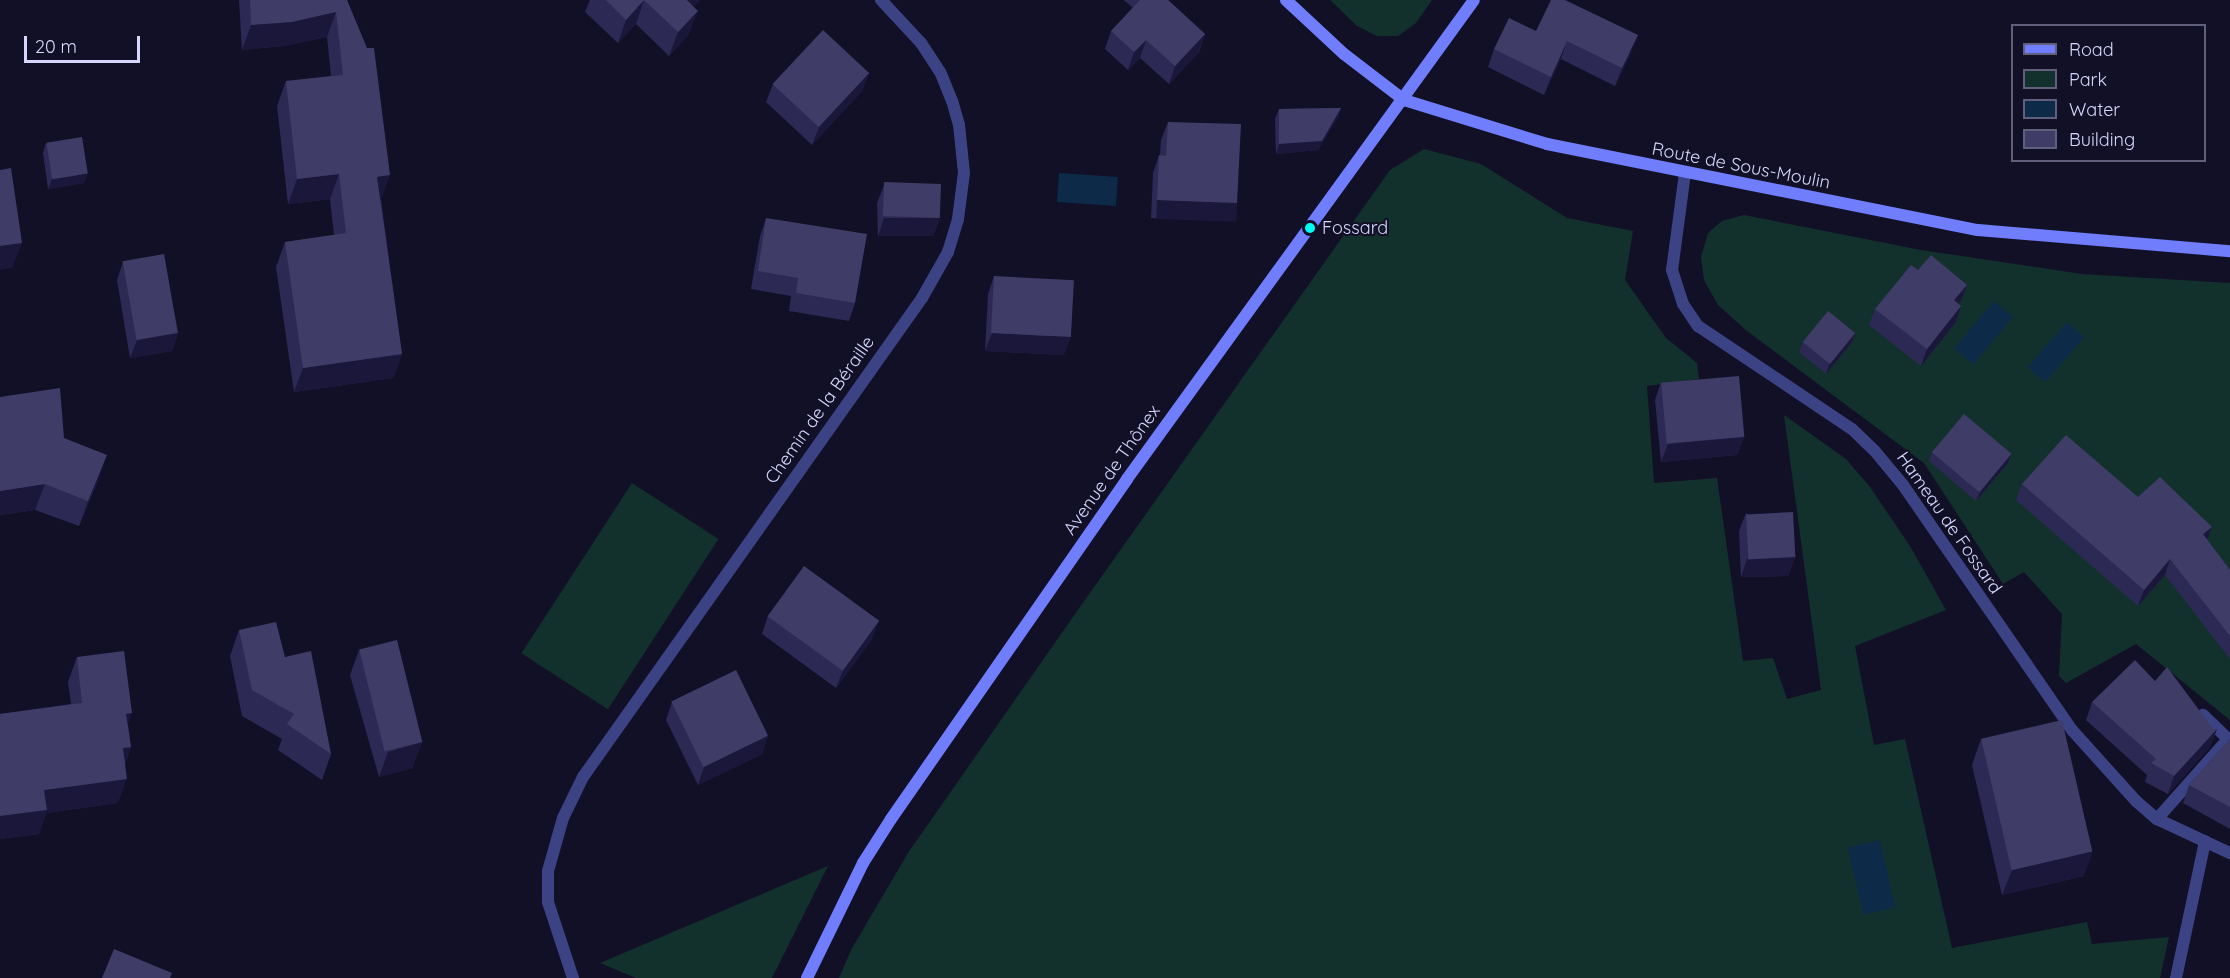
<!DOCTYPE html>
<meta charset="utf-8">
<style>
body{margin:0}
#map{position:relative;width:2230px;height:978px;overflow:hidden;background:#111027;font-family:Quicksand,sans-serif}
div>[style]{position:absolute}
.green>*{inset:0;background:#13312c;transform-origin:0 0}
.water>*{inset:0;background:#0d2b49;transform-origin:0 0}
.lane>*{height:12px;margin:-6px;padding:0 6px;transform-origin:6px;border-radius:6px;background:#3c4385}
.street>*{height:12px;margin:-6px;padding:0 6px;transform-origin:6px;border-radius:6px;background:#3c4385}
.secondary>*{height:12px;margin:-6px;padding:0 6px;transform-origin:6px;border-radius:6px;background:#707efd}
.wall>*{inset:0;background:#2d2955}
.shaded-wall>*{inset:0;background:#1a173b;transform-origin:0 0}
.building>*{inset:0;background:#3f3c67;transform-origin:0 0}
.dots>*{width:16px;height:16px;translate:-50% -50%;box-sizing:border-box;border:3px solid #111027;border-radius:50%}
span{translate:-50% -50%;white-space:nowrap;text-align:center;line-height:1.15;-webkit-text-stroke:4.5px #111027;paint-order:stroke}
.street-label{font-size:18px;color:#d7d7fe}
.poi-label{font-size:18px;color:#d7d7fe}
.left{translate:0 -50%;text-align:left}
.legend{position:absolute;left:2011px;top:24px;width:195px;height:138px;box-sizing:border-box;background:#111027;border:2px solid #60607d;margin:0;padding:8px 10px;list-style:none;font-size:18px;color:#d7d7fe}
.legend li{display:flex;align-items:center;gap:12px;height:30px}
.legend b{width:30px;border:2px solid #60607d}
.scale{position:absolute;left:24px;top:36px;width:116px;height:27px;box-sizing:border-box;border:3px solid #d7d7fe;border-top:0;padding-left:8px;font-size:18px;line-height:21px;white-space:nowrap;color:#d7d7fe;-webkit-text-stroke:4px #111027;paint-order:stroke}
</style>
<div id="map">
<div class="green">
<div style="clip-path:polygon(1330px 0,1432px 0,1416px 23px,1398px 36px,1377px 36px,1357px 26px)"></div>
<div style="clip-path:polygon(1424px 149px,1481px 164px,1567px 218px,1633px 231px,1625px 280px,1666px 338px,1697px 363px,1699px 379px,1647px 386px,1654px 483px,1717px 478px,1743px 661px,1773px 658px,1787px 699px,1821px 690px,1784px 415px,1846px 459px,1870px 487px,1910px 546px,1946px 610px,1855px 646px,1874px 745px,1905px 739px,1952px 948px,2087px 922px,2092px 944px,2169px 937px,2160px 978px,839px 978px,851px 950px,908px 853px,1075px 614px,1390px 170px)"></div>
<div style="clip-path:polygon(1744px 215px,1921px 250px,2082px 274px,2230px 283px,2230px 720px,2136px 644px,2066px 683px,2059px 676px,2062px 614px,2024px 572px,2003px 584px,1924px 463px,1747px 331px,1718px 305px,1704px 280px,1701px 257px,1708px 233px,1722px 221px)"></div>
<div style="left:632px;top:483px;width:103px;height:203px;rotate:33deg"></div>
<div style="clip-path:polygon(828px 866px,772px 978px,636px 978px,600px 963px)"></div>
</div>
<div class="water">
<div style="left:1059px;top:173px;width:59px;height:29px;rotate:4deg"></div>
<div style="left:1994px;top:301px;width:25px;height:62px;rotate:40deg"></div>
<div style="left:2067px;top:322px;width:23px;height:60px;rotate:41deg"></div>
<div style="left:1880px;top:840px;width:69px;height:33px;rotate:77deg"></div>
</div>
<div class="lane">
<div style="left:2157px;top:819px;width:107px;rotate:-48.4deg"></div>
<div style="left:2228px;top:739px;width:35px;rotate:-136deg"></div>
</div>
<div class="street">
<div style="left:1685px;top:173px;width:98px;rotate:97.6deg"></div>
<div style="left:1672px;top:270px;width:36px;rotate:72deg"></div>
<div style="left:1683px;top:304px;width:27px;rotate:56deg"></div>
<div style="left:1698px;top:326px;width:185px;rotate:33.8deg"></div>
<div style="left:1852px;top:429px;width:30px;rotate:44deg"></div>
<div style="left:1874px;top:450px;width:45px;rotate:50.4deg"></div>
<div style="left:1903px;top:485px;width:298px;rotate:55.4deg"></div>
<div style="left:2072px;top:730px;width:96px;rotate:48deg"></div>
<div style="left:2136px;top:801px;width:28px;rotate:41deg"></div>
<div style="left:2157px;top:819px;width:81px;rotate:25deg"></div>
<div style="left:573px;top:978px;width:80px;rotate:-108.2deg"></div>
<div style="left:548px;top:902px;width:31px;rotate:-90deg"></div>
<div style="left:548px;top:871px;width:55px;rotate:-74.2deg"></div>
<div style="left:563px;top:818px;width:46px;rotate:-64deg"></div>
<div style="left:583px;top:777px;width:587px;rotate:-54.71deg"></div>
<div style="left:922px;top:298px;width:53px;rotate:-60.5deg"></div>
<div style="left:948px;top:252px;width:34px;rotate:-73deg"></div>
<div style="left:958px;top:219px;width:46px;rotate:-82.6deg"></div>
<div style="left:964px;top:173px;width:48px;rotate:-95.9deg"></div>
<div style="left:959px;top:125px;width:25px;rotate:-106deg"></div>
<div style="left:952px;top:101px;width:31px;rotate:-112deg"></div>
<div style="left:940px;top:72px;width:35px;rotate:-123deg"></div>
<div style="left:921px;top:43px;width:59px;rotate:-132.9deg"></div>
<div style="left:2176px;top:978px;width:140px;rotate:-78deg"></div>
</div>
<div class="secondary">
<div style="left:1286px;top:0;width:79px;rotate:43deg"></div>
<div style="left:1344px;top:54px;width:76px;rotate:37.5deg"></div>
<div style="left:1404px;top:100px;width:150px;rotate:17.1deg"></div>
<div style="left:1547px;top:144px;width:439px;rotate:11.3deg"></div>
<div style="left:1978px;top:230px;width:253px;rotate:4.8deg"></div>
<div style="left:807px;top:978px;width:128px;rotate:-64deg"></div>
<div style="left:863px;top:863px;width:52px;rotate:-57.5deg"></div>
<div style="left:891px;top:819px;width:414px;rotate:-55.2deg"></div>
<div style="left:1127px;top:479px;width:591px;rotate:-54.08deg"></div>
</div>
<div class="wall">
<div style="clip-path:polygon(239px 0,347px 0,381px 200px,402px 354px,393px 378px,294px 392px,276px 267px,285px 242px,334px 235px,330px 199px,288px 204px,277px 106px,286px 81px,331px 76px,327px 37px,283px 46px,242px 50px)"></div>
<div style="clip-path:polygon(590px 0,700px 0,694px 6px,689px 34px,669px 56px,636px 24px,618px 43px,585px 12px)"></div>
<div style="clip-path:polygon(1124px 0,1168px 0,1205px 34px,1199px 52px,1169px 84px,1140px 58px,1128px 70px,1105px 49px,1111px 31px,1133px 8px)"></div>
<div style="clip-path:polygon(1536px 31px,1631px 53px,1615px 86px,1561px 59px,1544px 95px,1488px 67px,1494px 49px)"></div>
<div style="clip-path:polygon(869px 73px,862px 91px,812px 145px,766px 102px,773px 84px)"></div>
<div style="clip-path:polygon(1341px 108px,1338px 117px,1318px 150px,1276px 154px,1275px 119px,1279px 109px)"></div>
<div style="clip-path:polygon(1168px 122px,1237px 203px,1231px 221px,1151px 218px,1153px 173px,1159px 155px,1160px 155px,1161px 140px)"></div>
<div style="clip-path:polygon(46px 143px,84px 183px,48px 189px,43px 153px)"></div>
<div style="clip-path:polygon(884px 185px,940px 218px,933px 236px,878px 236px,877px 203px)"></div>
<div style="clip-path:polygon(766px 218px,855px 303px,849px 321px,789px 311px,791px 296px,751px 289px,760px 236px)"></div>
<div style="clip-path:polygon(123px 262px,178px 333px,172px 351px,130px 358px,117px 280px)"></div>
<div style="clip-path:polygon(1918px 270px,1967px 285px,1961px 301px,1959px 304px,1961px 306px,1956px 322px,1921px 366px,1869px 325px,1875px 309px)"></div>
<div style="clip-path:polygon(994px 276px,1064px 355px,985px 351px,988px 294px)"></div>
<div style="clip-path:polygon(1855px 333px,1852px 342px,1826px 374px,1799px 352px,1803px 342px)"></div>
<div style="clip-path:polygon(1661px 382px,1744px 437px,1737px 455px,1661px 462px,1655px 400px)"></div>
<div style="clip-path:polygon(0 397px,64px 438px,98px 481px,79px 526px,35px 510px,0 515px)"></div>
<div style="clip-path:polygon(1932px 452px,2011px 454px,2008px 463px,1976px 501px,1929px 461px)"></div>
<div style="clip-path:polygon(2022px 484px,2138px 497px,2207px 540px,2230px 570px,2230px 659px,2165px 575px,2138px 606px,2016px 500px)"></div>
<div style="clip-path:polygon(1746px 513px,1795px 557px,1788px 576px,1741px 577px,1739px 531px)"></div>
<div style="clip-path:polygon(768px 616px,872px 639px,836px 688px,762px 634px)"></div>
<div style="clip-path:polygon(239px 630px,285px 657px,331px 754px,322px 780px,278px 750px,282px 739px,242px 716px,230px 656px)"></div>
<div style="clip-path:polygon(359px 650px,422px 742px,412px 768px,379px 777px,350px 675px)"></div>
<div style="clip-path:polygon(77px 657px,128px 724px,131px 747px,125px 764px,118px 803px,46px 813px,39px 834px,0 839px,0 714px,71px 704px,68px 682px)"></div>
<div style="clip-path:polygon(2155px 681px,2214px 730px,2217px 729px,2210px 747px,2168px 794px,2145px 782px,2147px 775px,2086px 720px,2092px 702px)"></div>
<div style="clip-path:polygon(672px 702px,768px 736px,762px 754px,698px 785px,666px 720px)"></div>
<div style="clip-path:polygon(1981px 739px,2084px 876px,2002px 895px,1972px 765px)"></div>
<div style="clip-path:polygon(2230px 739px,2230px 829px,2183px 803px,2189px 785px)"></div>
</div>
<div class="shaded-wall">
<div style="clip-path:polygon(644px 0,636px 24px,618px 43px,626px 20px)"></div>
<div style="clip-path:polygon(686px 0,700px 0,678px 23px)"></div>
<div style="clip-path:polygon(698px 11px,689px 34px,669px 56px,678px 32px)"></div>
<div style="clip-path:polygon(336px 12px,327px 37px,283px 46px,242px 50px,251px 25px)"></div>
<div style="clip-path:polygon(1205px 34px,1199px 52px,1169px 84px,1175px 66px)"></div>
<div style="clip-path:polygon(1638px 35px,1631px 53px,1615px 86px,1622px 68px)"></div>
<div style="clip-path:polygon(1146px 40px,1140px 58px,1128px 70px,1134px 52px)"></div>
<div style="clip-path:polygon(1567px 41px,1561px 59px,1544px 95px,1551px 77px)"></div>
<div style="clip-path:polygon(869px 73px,862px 91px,812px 145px,819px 127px)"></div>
<div style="clip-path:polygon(1341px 108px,1338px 117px,1318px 150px,1276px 154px,1279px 144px)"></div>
<div style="clip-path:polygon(88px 174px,84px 183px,48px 189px,52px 179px)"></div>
<div style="clip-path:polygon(339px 174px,330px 199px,288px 204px,297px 179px)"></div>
<div style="clip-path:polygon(390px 175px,381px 200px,368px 201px,377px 177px)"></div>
<div style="left:1157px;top:200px;width:80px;height:19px;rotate:2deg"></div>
<div style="clip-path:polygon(884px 218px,940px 218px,933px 236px,878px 236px)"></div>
<div style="clip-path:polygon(22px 243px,12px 268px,0 270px,0 246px)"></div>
<div style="clip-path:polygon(1967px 285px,1961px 301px,1948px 316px,1954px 300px)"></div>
<div style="clip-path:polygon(1961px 306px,1956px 322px,1921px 366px,1927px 349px)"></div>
<div style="clip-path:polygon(178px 333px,172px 351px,130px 358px,137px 340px)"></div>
<div style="clip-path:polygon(992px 333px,1071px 337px,1064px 355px,985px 351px)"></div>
<div style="clip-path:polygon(1855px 333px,1852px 342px,1826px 374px,1829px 365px)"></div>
<div style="clip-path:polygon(402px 354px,393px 378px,294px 392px,303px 368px)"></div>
<div style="clip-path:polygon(1744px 437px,1737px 455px,1661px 462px,1668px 444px)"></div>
<div style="clip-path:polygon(2011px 454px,2008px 463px,1976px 501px,1980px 492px)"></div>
<div style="clip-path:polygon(107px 455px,98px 481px,79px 526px,88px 501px)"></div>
<div style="clip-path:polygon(45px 484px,35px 510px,0 515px,0 491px)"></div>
<div style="clip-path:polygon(2212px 527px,2206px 543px,2203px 534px)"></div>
<div style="clip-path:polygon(1795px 557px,1788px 576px,1741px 577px,1747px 559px)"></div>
<div style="clip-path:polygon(2170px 559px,2165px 575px,2138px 606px,2144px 590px)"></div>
<div style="clip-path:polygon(879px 621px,872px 639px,836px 688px,843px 670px)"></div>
<div style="clip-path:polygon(132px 713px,123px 737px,126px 714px)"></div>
<div style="clip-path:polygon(2217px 729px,2210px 747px,2168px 794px,2174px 776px)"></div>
<div style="clip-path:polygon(768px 736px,762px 754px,698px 785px,704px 767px)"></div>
<div style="clip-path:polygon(422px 742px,412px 768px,379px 777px,388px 752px)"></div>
<div style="clip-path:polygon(131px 747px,122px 771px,123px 748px)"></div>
<div style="clip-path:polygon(127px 779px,118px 803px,46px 813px,39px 834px,0 839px,0 816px,44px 790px)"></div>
<div style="clip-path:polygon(2093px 851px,2084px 876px,2002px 895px,2012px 870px)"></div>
</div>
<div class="building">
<div style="clip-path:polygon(250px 0,347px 0,367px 48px,374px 48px,390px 175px,377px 177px,402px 354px,303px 368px,285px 242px,346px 233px,339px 174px,297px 179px,286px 81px,343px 75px,336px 12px,292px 22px,251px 25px)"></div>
<div style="clip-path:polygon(606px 0,687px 0,698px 11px,678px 32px,644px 0,626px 20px)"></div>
<div style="clip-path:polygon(1140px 0,1168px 0,1205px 34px,1175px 66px,1146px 40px,1134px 52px,1111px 31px)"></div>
<div style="clip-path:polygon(1551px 0,1565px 0,1638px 35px,1622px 68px,1567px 41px,1551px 77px,1494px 49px,1509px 18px,1536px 31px)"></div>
<div style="left:823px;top:30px;width:63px;height:74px;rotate:43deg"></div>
<div style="clip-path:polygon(1341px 108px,1322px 141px,1279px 144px,1279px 109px)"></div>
<div style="clip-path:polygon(1168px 122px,1241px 124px,1237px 203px,1157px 200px,1159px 155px,1166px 156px)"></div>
<div style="left:82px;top:137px;width:37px;height:36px;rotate:81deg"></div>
<div style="clip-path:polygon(11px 168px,22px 243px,0 246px,0 170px)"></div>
<div style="left:941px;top:184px;width:34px;height:57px;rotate:92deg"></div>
<div style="clip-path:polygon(766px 218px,867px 234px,855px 303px,796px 293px,798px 278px,758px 271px)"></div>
<div style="left:164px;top:254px;width:80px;height:42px;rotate:80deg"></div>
<div style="clip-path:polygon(1931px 255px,1967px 285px,1954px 300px,1961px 306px,1927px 349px,1875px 309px,1911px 265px,1918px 270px)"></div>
<div style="left:994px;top:276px;width:80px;height:57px;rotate:3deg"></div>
<div style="left:1828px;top:311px;width:35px;height:40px;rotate:39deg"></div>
<div style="left:1739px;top:376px;width:61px;height:78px;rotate:85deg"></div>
<div style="clip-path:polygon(60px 388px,64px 438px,107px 455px,88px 501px,45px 484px,0 491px,0 397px)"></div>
<div style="left:1964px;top:414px;width:62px;height:50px;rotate:40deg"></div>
<div style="clip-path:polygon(2066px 435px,2138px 497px,2160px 477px,2212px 527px,2203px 534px,2230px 570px,2230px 636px,2170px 559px,2144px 590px,2022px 484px)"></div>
<div style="left:1793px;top:512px;width:45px;height:47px;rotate:87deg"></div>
<div style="left:804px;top:566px;width:93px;height:62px;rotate:36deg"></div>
<div style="clip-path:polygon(276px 622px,285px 657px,311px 651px,331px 754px,287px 724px,294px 714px,252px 690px,239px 630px)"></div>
<div style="left:397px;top:640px;width:105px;height:39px;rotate:76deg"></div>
<div style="clip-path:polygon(124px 651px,132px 713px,126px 714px,131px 747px,123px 748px,127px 779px,44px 790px,47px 810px,0 816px,0 714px,82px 703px,77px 657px)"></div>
<div style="clip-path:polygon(2135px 660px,2155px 681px,2167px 667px,2214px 730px,2217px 729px,2174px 776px,2151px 763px,2156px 759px,2092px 702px)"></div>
<div style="left:736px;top:670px;width:73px;height:72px;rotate:64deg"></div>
<div style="left:2062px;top:720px;width:135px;height:83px;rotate:77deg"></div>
<div style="clip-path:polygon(2230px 739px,2230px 807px,2189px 785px)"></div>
<div style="clip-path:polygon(114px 949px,172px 973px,170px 978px,102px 978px)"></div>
</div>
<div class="dots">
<div style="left:1310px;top:228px;background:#06fbf4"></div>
</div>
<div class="street-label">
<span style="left:1741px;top:166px;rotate:11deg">Route de Sous-Moulin</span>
<span style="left:820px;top:410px;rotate:-55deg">Chemin de la Béraille</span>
<span style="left:1112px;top:470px;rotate:-55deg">Avenue de Thônex</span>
<span style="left:1949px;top:523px;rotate:55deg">Hameau de Fossard</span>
</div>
<div class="poi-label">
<span class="left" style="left:1322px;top:228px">Fossard</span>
</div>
<ul class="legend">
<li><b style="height:8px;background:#707efd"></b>Road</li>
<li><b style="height:16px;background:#13312c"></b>Park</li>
<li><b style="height:16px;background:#0d2b49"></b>Water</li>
<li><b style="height:16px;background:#3f3c67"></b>Building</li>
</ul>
<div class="scale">20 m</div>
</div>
